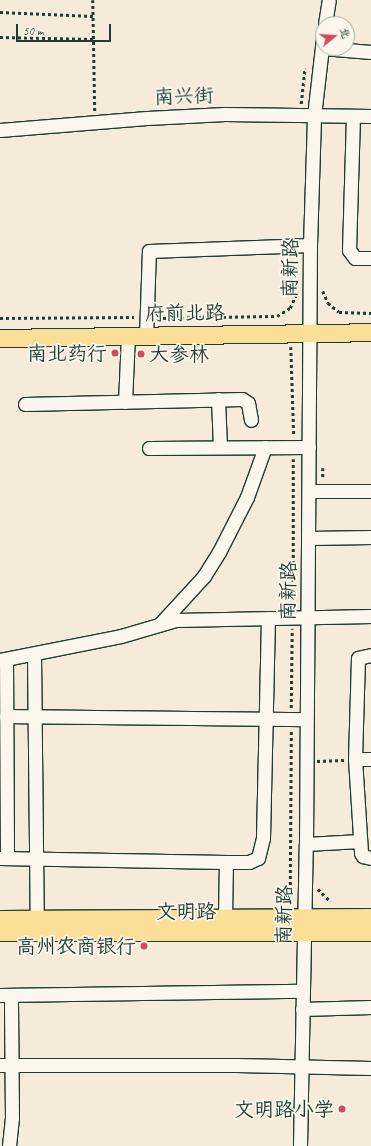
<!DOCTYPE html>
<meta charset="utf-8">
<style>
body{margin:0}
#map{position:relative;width:371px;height:1146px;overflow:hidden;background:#f6eada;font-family:Caveat,"LXGW WenKai TC",sans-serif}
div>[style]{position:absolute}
.path>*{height:2.5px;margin-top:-1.25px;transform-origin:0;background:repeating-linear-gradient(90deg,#1f3d34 0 3px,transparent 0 6px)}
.roads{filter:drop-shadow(1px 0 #1f3d34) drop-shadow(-1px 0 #1f3d34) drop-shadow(0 1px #1f3d34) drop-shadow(0 -1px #1f3d34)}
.minor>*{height:13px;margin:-6.5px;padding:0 6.5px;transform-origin:6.5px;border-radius:6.5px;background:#fbf7ec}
.major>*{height:17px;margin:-8.5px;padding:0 8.5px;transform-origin:8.5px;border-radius:8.5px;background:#fbdf96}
.dots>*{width:11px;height:11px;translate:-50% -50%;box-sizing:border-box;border:2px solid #fbf7ec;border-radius:50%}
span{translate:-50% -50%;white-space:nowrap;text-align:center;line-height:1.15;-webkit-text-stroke:3.5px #fbf7ec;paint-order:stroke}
.street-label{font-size:20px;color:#1f3d34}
.poi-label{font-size:20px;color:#1f3d34}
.right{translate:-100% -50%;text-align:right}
.left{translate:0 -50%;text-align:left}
.north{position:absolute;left:315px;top:16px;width:40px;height:40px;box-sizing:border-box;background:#fbf7ec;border:1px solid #a3ada2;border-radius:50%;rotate:72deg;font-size:11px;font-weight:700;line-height:16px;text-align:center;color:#1f3d34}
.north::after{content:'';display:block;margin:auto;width:14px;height:18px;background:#d1495b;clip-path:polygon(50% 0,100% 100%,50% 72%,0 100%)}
.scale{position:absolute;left:16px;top:24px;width:95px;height:18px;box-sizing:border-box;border:2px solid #1f3d34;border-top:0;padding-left:5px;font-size:12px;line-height:14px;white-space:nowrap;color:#1f3d34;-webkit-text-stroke:3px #fbf7ec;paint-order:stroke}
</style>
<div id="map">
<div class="path">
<div style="left:93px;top:0;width:111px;rotate:89deg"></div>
<div style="left:0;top:12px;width:93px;rotate:2.5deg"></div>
<div style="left:0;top:37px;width:93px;rotate:1.2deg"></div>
<div style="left:301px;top:104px;width:36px;rotate:-84deg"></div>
<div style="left:323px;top:291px;width:13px;rotate:67deg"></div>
<div style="left:328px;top:303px;width:14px;rotate:39deg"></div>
<div style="left:339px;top:312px;width:32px;rotate:2deg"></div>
<div style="left:0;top:318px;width:134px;rotate:-0.4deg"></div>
<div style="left:157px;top:318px;width:120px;rotate:-1deg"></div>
<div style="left:277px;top:316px;width:15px;rotate:-32deg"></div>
<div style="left:290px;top:308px;width:14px;rotate:-65deg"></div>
<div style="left:291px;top:347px;width:89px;rotate:88.1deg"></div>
<div style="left:323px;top:468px;width:11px;rotate:90deg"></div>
<div style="left:293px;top:606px;width:147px;rotate:-90deg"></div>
<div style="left:291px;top:708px;width:79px;rotate:-89.3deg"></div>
<div style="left:317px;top:761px;width:27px;rotate:-2deg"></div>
<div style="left:318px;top:889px;width:18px;rotate:45deg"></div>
<div style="left:282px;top:903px;width:14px;rotate:-56deg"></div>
<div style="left:290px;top:891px;width:160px;rotate:-89.6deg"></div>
</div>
<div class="roads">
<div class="minor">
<div style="left:325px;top:24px;width:24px;rotate:-81deg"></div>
<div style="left:322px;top:48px;width:49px;rotate:4.7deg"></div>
<div style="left:353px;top:116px;width:134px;rotate:91.7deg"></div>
<div style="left:349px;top:250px;width:10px;rotate:53deg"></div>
<div style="left:355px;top:258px;width:16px"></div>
<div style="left:0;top:130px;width:147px;rotate:-4.7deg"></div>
<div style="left:147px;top:118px;width:78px;rotate:-2.9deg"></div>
<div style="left:225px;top:114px;width:146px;rotate:0.8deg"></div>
<div style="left:146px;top:336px;width:85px;rotate:-88deg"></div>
<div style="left:149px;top:251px;width:161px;rotate:-2.1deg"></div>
<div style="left:218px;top:399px;width:48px;rotate:87.6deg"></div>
<div style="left:125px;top:402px;width:66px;rotate:-87.4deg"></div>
<div style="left:25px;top:404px;width:217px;rotate:-1.3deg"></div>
<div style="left:242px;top:399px;width:7px;rotate:34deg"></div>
<div style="left:248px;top:403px;width:17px;rotate:80deg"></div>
<div style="left:149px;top:448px;width:160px;rotate:-0.4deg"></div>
<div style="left:309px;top:491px;width:62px"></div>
<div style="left:309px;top:538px;width:62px;rotate:-0.9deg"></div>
<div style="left:161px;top:623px;width:64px;rotate:-47.5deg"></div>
<div style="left:204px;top:576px;width:28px;rotate:-58deg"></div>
<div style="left:219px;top:552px;width:62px;rotate:-63deg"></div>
<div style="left:247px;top:497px;width:53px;rotate:-70.2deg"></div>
<div style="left:34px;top:654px;width:265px;rotate:89.4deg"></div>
<div style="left:371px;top:655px;width:13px;rotate:167deg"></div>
<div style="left:358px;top:658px;width:101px;rotate:91.7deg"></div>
<div style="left:355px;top:759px;width:94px;rotate:86.3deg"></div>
<div style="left:361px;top:853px;width:4px;rotate:56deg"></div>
<div style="left:363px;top:856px;width:8px;rotate:14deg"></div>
<div style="left:6px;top:659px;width:199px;rotate:89.7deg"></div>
<div style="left:0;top:660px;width:123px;rotate:-11.2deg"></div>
<div style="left:121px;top:636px;width:57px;rotate:-16.2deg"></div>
<div style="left:176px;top:620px;width:195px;rotate:-1.2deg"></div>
<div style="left:6px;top:716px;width:300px;rotate:0.6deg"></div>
<div style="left:355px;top:759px;width:16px"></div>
<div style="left:306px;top:844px;width:54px;rotate:-3.2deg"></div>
<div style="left:0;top:858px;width:226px;rotate:1deg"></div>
<div style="left:226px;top:862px;width:23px"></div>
<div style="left:249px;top:862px;width:10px;rotate:-24deg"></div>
<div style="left:258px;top:858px;width:21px;rotate:-76deg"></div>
<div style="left:263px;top:838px;width:220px;rotate:-88.7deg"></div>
<div style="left:225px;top:917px;width:55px;rotate:-89deg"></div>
<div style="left:0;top:995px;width:303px;rotate:-0.8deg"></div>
<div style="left:302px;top:1009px;width:69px;rotate:-1.7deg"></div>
<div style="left:0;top:1065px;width:237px"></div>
<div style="left:237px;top:1065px;width:134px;rotate:1.3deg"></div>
<div style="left:9px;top:1146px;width:28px;rotate:-84deg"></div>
<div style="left:12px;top:1118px;width:123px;rotate:-90.5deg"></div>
<div style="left:300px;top:1146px;width:302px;rotate:-88.9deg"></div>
<div style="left:306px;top:844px;width:599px;rotate:-89.62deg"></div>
<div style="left:310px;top:245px;width:129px;rotate:-88.2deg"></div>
<div style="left:314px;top:116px;width:79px;rotate:-83.4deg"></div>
</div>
<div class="major">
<div style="left:0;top:338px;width:371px;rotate:-0.9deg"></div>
<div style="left:0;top:919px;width:371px;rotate:-0.3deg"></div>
<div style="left:0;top:932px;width:371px"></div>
</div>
</div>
<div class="dots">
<div style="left:115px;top:353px;background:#d1495b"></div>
<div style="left:141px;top:354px;background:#d1495b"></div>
<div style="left:144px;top:946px;background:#d1495b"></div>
<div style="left:342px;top:1109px;background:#d1495b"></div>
</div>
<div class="street-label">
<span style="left:184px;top:96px;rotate:-2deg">南兴街</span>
<span style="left:290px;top:268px;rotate:-89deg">南新路</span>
<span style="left:185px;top:313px;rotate:-1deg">府前北路</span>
<span style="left:288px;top:591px;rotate:-89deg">南新路</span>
<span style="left:186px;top:911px">文明路</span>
<span style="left:284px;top:915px;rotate:-89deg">南新路</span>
</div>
<div class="poi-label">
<span class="right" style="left:107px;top:353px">南北药行</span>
<span class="left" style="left:149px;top:354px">大参林</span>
<span class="right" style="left:136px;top:946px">高州农商银行</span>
<span class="right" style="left:334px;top:1109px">文明路小学</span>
</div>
<div class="north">北</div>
<div class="scale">50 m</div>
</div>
